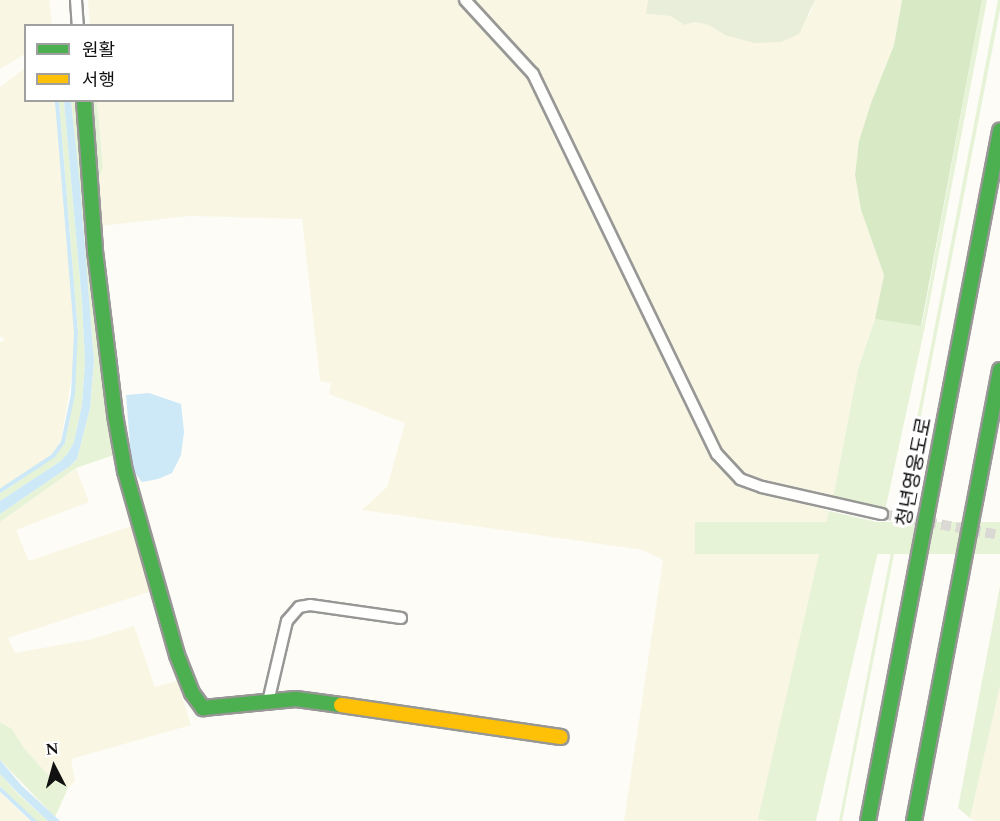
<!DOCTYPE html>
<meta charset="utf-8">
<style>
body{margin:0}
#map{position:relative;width:1000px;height:821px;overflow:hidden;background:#fdfcf7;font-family:Spectral,"Noto Sans KR",serif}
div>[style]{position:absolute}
.farmland>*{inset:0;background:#f9f7e4}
.green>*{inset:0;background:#e7f3d7;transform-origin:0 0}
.forest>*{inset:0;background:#d8eac5}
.cemetery>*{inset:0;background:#e9eedb}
.water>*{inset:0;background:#cde8f7}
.stream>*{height:4px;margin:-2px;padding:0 2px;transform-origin:2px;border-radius:2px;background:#cde8f7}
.street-tunnel>*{height:10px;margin-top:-5px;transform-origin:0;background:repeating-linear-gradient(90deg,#dad9d4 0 10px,transparent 0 15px)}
.roads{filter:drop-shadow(2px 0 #979795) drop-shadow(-2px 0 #979795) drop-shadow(0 2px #979795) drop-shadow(0 -2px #979795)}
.street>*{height:10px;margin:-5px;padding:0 5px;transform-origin:5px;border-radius:5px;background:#fffffe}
.fast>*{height:14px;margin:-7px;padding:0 7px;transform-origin:7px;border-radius:7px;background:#4caf50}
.slow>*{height:14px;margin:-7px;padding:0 7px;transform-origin:7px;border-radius:7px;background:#ffc107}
span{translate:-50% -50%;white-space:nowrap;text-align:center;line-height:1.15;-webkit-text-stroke:6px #fff;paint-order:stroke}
.street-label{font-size:20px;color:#111}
.legend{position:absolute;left:24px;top:24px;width:210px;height:78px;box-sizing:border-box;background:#fff;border:2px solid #a0a0a0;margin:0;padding:8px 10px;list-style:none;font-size:18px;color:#111}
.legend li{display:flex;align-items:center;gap:12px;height:30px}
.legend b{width:30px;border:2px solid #a0a0a0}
.north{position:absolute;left:24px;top:737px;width:60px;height:60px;-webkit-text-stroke:4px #fff;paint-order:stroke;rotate:354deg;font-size:16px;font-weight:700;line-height:24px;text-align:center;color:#111}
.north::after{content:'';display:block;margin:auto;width:21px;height:27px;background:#111;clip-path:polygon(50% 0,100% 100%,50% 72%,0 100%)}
</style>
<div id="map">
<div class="farmland">
<div style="clip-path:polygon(0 0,49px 0,52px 25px,26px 26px,25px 54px,0 69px)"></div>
<div style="clip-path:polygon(88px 0,457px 0,512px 57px,527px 79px,713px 457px,744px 487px,829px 511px,768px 821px,624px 821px,663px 560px,643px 550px,362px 510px,387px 487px,405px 423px,329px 394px,331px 383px,320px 381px,302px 219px,190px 216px,100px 226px,95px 183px,103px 168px,97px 101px,232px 100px,232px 26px,90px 25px)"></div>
<div style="clip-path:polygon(475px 0,648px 0,646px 14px,671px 16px,684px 25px,695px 22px,709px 25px,725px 35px,809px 16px,815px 0,902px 0,894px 45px,871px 103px,859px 141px,855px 175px,861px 210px,884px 275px,876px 315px,858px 369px,833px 498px,758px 479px,745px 473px,722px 448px,542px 77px)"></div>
<div style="clip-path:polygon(25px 68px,26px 100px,56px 101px,75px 332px,74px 362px,61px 441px,53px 455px,0 490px,0 342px,5px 340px,0 336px,0 87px)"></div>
<div style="clip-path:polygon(76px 468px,89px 502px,16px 530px,29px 561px,131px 526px,152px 591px,8px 638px,15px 653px,92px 639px,134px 626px,155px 687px,177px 681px,191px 725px,71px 759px,75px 781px,68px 788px,48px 775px,24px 748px,12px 729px,0 722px,0 522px)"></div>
<div style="clip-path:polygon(1000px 686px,1000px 821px,975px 821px,970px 818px)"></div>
<div style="clip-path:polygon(0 792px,20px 812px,31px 821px,0 821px)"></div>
</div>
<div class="green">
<div style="clip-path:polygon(982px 0,987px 0,925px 326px,885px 511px,833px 498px,858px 369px,875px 319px,922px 325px)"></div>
<div style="clip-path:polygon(998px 0,1000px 0,1000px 10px,842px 821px,839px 821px)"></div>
<div style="clip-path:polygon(59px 101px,64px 101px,82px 302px,85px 362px,82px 405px,74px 442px,68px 453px,61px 461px,0 501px,0 494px,54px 456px,65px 443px,74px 394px,78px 332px)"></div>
<div style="clip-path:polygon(71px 101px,79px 101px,102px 355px,114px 455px,76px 468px,0 522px,0 514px,70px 466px,77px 459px,90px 408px,94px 361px,92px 335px)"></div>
<div style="clip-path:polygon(89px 101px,97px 101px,103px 168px,95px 183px)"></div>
<div style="left:829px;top:511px;width:57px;height:316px;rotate:13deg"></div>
<div style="left:1000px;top:522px;width:32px;height:305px;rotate:90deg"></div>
<div style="clip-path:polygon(1000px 586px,1000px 686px,970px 818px,958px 808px)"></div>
<div style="clip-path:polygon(0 722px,12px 729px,24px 748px,48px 775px,68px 788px,55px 817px,0 760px)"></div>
<div style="clip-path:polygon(0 774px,19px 795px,48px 821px,36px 821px,8px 796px,0 786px)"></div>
</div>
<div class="forest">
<div style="clip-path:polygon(902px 0,982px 0,921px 326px,875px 319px,884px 275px,861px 210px,855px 175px,859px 141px,871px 103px,894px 45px)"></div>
</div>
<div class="cemetery">
<div style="clip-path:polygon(648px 0,815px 0,799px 34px,781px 42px,754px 43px,725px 35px,709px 25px,695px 22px,684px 25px,671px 16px,646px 14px)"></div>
</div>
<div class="water">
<div style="clip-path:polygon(64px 101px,71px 101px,80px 187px,94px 361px,90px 408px,77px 459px,70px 466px,0 514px,0 501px,61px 461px,68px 453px,74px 442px,82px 405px,85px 362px,82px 302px)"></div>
<div style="clip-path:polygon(149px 393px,181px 404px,184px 432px,181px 455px,172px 473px,158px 479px,142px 482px,132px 469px,126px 395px)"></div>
<div style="clip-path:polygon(0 760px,22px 786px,60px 821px,48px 821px,19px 794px,0 774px)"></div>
</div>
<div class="stream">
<div style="left:0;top:491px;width:64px;rotate:-33.4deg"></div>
<div style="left:53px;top:456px;width:17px;rotate:-54deg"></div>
<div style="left:63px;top:442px;width:49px;rotate:-78.2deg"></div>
<div style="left:73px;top:394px;width:61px;rotate:-87.2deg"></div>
<div style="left:76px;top:333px;width:234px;rotate:-94.7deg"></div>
<div style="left:0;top:789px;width:47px;rotate:43.3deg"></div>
</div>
<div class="street-tunnel">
<div style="left:882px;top:514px;width:120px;rotate:10.1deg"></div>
</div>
<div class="roads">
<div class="street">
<div style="left:76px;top:0;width:26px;rotate:86deg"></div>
<div style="left:465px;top:0;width:100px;rotate:47.4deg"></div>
<div style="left:533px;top:74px;width:422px;rotate:64.2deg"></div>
<div style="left:717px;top:454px;width:34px;rotate:47deg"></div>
<div style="left:740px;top:479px;width:23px;rotate:20deg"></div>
<div style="left:762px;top:487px;width:123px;rotate:12.7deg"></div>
<div style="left:268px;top:702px;width:83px;rotate:-76.8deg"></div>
<div style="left:287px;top:621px;width:18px;rotate:-49deg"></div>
<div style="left:299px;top:607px;width:11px;rotate:-10deg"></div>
<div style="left:310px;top:605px;width:92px;rotate:8.1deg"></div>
</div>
<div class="fast">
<div style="left:84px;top:100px;width:151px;rotate:85.8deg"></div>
<div style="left:95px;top:251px;width:165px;rotate:83deg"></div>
<div style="left:115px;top:415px;width:57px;rotate:79.9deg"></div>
<div style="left:125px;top:471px;width:191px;rotate:74.2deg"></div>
<div style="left:177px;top:655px;width:41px;rotate:68.5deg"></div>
<div style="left:192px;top:693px;width:19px;rotate:54deg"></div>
<div style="left:203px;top:708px;width:93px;rotate:-5.5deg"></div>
<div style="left:296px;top:699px;width:45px;rotate:7.6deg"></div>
<div style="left:868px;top:821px;width:703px;rotate:-79.17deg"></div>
<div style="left:914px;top:821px;width:459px;rotate:-79.2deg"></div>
</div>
<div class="slow">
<div style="left:341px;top:705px;width:222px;rotate:8.3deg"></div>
</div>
</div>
<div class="street-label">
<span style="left:915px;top:472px;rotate:-79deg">청년영웅도로</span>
</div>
<ul class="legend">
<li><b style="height:8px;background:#4caf50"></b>원활</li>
<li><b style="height:8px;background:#ffc107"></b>서행</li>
</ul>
<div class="north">N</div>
</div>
